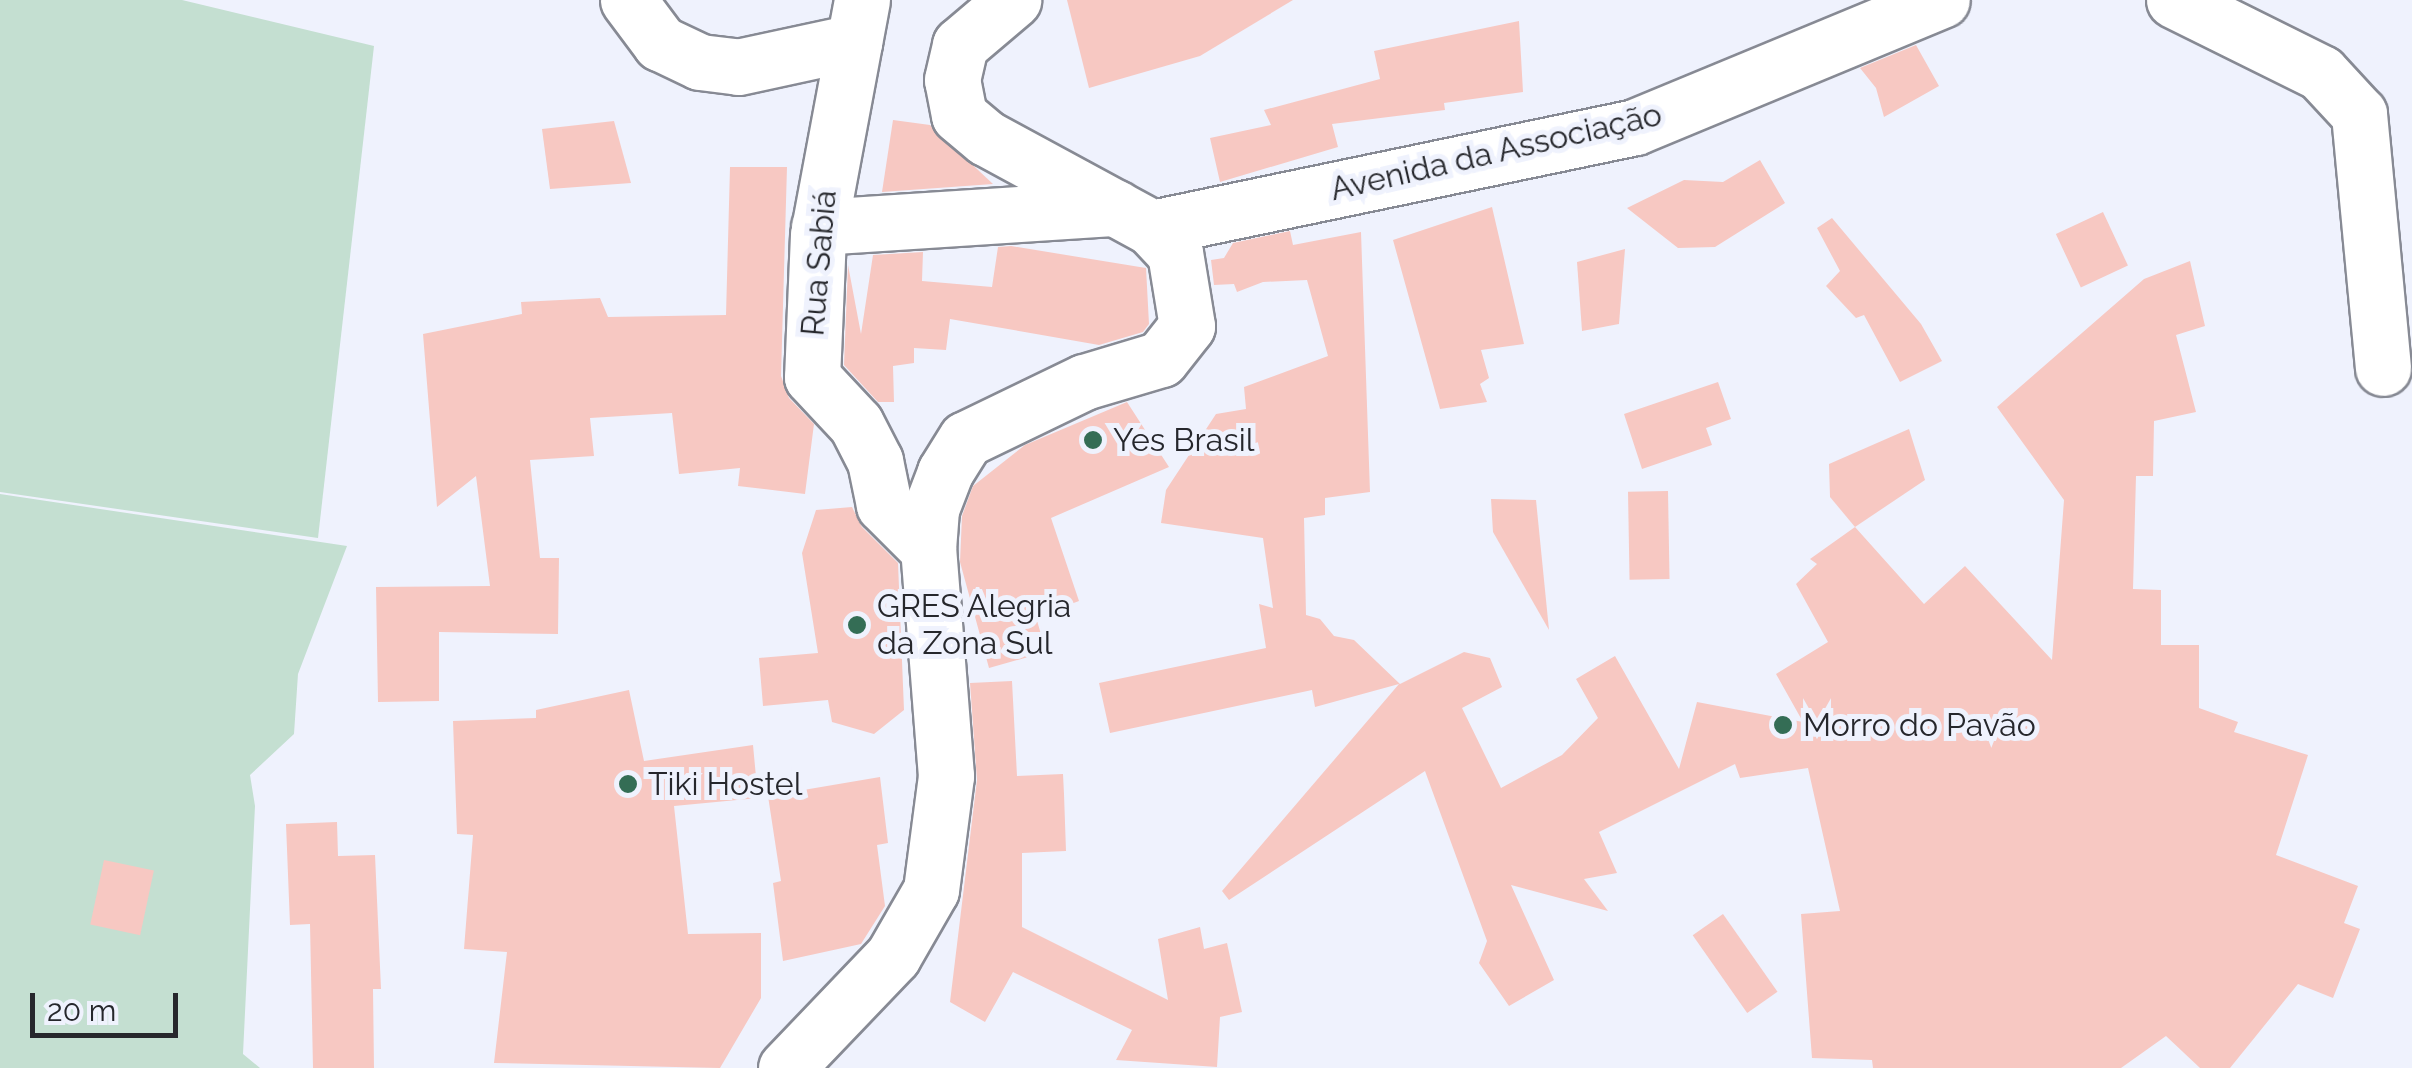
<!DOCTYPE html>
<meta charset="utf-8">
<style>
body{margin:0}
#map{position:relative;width:2412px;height:1068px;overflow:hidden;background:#eff2fd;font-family:Raleway,sans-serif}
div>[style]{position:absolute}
.green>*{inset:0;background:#c4dfd1}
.building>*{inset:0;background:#f7c8c2;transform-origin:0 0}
.roads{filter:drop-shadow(2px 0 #878a94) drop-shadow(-2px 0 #878a94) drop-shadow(0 2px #878a94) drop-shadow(0 -2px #878a94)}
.street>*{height:55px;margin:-27.5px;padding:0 27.5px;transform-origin:27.5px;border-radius:27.5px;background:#fff}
.dots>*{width:28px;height:28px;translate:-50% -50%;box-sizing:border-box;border:5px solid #eff2fd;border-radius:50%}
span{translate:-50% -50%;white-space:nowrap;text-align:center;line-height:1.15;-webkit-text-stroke:10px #eff2fd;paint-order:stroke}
.street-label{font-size:32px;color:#26272c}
.poi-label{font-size:32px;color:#26272c}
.left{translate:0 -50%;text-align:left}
.scale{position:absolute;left:30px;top:993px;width:148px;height:45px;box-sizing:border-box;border:5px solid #26272c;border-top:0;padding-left:12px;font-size:30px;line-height:35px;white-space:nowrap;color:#26272c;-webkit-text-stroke:8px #eff2fd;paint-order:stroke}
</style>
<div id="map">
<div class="green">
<div style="clip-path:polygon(0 0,182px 0,374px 46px,318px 538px,0 492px)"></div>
<div style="clip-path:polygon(0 494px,347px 546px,298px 674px,294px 734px,250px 775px,255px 806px,243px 1054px,260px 1068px,0 1068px)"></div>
</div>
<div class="building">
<div style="clip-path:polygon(1067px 0,1293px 0,1200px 56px,1089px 88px)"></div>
<div style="clip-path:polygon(1519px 21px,1523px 92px,1444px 103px,1445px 110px,1332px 124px,1338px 147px,1220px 182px,1210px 138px,1271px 125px,1264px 110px,1380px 79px,1374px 51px)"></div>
<div style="clip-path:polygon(1916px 45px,1939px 86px,1884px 117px,1876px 88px,1860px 68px)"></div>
<div style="clip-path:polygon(893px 120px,930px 125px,993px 184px,882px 192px)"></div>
<div style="clip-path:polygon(614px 121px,631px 183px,550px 189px,542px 129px)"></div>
<div style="clip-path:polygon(1760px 160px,1785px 203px,1715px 247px,1678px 248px,1627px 208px,1684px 180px,1723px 182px)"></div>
<div style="clip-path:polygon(730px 167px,787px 167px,781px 376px,789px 398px,814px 424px,805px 494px,738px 486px,740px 468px,679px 474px,672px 413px,590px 418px,594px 456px,530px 460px,540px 558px,559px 558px,558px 634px,439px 632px,439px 701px,378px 702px,376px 587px,490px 586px,476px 476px,437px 507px,423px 334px,522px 314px,521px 302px,600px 298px,608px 317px,726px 315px)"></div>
<div style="clip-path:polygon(1492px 207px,1524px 344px,1481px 350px,1489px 378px,1480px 384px,1487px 402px,1440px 409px,1393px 240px)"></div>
<div style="left:2103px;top:212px;width:59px;height:52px;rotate:65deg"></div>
<div style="clip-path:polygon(1832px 218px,1921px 324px,1942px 361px,1900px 382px,1864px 315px,1856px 318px,1826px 286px,1840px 271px,1817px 228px)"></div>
<div style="clip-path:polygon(1290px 231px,1293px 245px,1361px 232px,1370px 492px,1325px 498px,1325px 515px,1304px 518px,1306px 615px,1320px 619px,1334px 636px,1354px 640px,1400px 684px,1464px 652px,1490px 658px,1502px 687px,1462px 708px,1501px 788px,1562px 755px,1598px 718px,1576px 679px,1615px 656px,1679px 769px,1697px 702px,1803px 722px,1776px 674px,1828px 642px,1796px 584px,1817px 564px,1810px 559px,1855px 527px,1924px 604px,1965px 566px,2052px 660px,2064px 500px,1997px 407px,2144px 279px,2190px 261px,2205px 326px,2176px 335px,2196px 412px,2154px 421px,2153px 476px,2136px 476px,2133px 589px,2161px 590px,2161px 645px,2199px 645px,2199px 708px,2238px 722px,2234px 732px,2308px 755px,2276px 855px,2358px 886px,2344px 923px,2360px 929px,2333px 998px,2298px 984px,2230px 1068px,2200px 1068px,2166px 1036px,2121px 1068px,1873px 1068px,1872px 1060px,1812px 1058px,1801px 914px,1840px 911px,1808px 768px,1740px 778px,1735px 764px,1599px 832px,1617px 873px,1584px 879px,1608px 911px,1511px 885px,1554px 980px,1509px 1006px,1479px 963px,1487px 941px,1425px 771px,1229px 900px,1222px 891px,1399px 684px,1315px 707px,1312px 690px,1110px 733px,1099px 683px,1266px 648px,1259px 604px,1273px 608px,1263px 538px,1161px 523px,1166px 490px,1216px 414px,1246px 409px,1244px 387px,1328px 356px,1307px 280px,1263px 282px,1237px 292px,1234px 284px,1214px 285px,1211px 260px,1224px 258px,1233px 243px)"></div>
<div style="clip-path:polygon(1011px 246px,1146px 268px,1149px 324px,1143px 332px,1099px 345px,950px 319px,946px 350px,914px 348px,914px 363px,893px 366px,894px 402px,878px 402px,844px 365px,848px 265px,861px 334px,873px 255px,923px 252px,922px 281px,992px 287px,998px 247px)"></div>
<div style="clip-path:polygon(1625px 249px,1619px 324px,1582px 331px,1577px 262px)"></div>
<div style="clip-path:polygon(1718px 382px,1731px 419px,1706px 428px,1712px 445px,1642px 469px,1624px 414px)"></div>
<div style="clip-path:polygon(1127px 402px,1169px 467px,1051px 518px,1079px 601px,1036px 617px,1046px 652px,989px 668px,960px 562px,962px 516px,973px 486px,1025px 445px)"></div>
<div style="clip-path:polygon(1909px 429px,1925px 480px,1855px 527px,1830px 497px,1829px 464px)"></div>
<div style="left:1668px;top:491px;width:88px;height:40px;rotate:89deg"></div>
<div style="clip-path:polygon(1491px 499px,1536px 500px,1549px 630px,1493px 532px)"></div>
<div style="clip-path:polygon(852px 507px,862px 527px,898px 563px,904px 710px,874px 734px,832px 722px,828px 700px,763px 706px,759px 658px,818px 653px,802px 553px,816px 510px)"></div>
<div style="clip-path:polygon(1012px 681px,1017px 776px,1063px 774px,1064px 794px,1066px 851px,1022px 853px,1022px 927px,1168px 1000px,1158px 939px,1200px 927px,1204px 949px,1227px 943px,1242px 1012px,1220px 1017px,1217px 1067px,1116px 1060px,1132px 1030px,1013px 972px,985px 1022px,950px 1002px,977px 780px,970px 683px)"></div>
<div style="clip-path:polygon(629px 690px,644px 761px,753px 745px,758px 798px,674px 806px,688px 934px,761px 933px,761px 998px,720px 1068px,494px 1063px,507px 952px,464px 949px,473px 835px,457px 834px,453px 721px,536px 718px,536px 710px)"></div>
<div style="clip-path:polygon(880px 777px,888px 843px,877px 845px,885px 906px,861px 944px,783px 961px,773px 883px,781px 881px,768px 796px)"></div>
<div style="clip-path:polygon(337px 822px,338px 856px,375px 855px,381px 989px,373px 989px,374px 1068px,313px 1068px,310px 924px,290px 925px,286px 824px)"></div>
<div style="left:104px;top:860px;width:51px;height:66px;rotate:12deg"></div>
<div style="left:1723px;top:914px;width:95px;height:37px;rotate:55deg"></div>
</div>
<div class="roads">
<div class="street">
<div style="left:628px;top:0;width:54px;rotate:53.3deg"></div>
<div style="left:660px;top:43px;width:44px;rotate:25.4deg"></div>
<div style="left:700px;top:62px;width:38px;rotate:7deg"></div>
<div style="left:738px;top:67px;width:119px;rotate:-12.2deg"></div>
<div style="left:862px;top:0;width:239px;rotate:100.6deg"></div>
<div style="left:818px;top:235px;width:142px;rotate:92.4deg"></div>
<div style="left:812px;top:377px;width:64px;rotate:46.9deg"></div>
<div style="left:856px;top:424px;width:42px;rotate:62.8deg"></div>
<div style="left:875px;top:461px;width:45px;rotate:78.4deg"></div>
<div style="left:884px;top:505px;width:62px;rotate:45deg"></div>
<div style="left:2174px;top:0;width:164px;rotate:26.4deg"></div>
<div style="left:2321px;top:73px;width:56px;rotate:47.2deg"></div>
<div style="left:2359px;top:114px;width:255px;rotate:84.6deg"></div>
<div style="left:819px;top:227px;width:297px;rotate:-3.7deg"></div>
<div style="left:1152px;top:228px;width:493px;rotate:-11.8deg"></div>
<div style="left:1635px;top:127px;width:332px;rotate:-22.5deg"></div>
<div style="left:786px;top:1068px;width:155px;rotate:-46.3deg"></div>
<div style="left:893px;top:956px;width:76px;rotate:-60.1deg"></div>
<div style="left:931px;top:890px;width:115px;rotate:-82.5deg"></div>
<div style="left:946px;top:776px;width:228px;rotate:-94.5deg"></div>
<div style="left:928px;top:549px;width:40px;rotate:-85.7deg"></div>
<div style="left:931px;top:509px;width:40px;rotate:-69deg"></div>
<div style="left:945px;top:472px;width:39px;rotate:-58deg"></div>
<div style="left:966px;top:439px;width:131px;rotate:-25.8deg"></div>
<div style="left:1084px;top:382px;width:80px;rotate:-16.6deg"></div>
<div style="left:1161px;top:359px;width:42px;rotate:-51.8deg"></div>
<div style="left:1187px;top:326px;width:74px;rotate:-99.3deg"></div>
<div style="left:1175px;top:253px;width:34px;rotate:-133deg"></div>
<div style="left:1152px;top:228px;width:189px;rotate:-151.5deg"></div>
<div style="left:986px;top:138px;width:35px;rotate:-140deg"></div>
<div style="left:959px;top:115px;width:36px;rotate:-101deg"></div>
<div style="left:952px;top:80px;width:36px;rotate:-77deg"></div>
<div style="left:960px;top:45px;width:70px;rotate:-40.3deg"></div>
</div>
</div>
<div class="dots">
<div style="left:1093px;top:440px;background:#346d55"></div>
<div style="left:857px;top:625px;background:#346d55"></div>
<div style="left:1783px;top:725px;background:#346d55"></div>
<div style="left:628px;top:784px;background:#346d55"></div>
</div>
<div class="street-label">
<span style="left:1496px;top:152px;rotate:-13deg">Avenida da Associação</span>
<span style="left:819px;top:263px;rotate:-85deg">Rua Sabiá</span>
</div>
<div class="poi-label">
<span class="left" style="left:1113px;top:440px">Yes Brasil</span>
<span class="left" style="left:877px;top:625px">GRES Alegria<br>da Zona Sul</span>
<span class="left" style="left:1803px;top:725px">Morro do Pavão</span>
<span class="left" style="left:648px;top:784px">Tiki Hostel</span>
</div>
<div class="scale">20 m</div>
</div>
